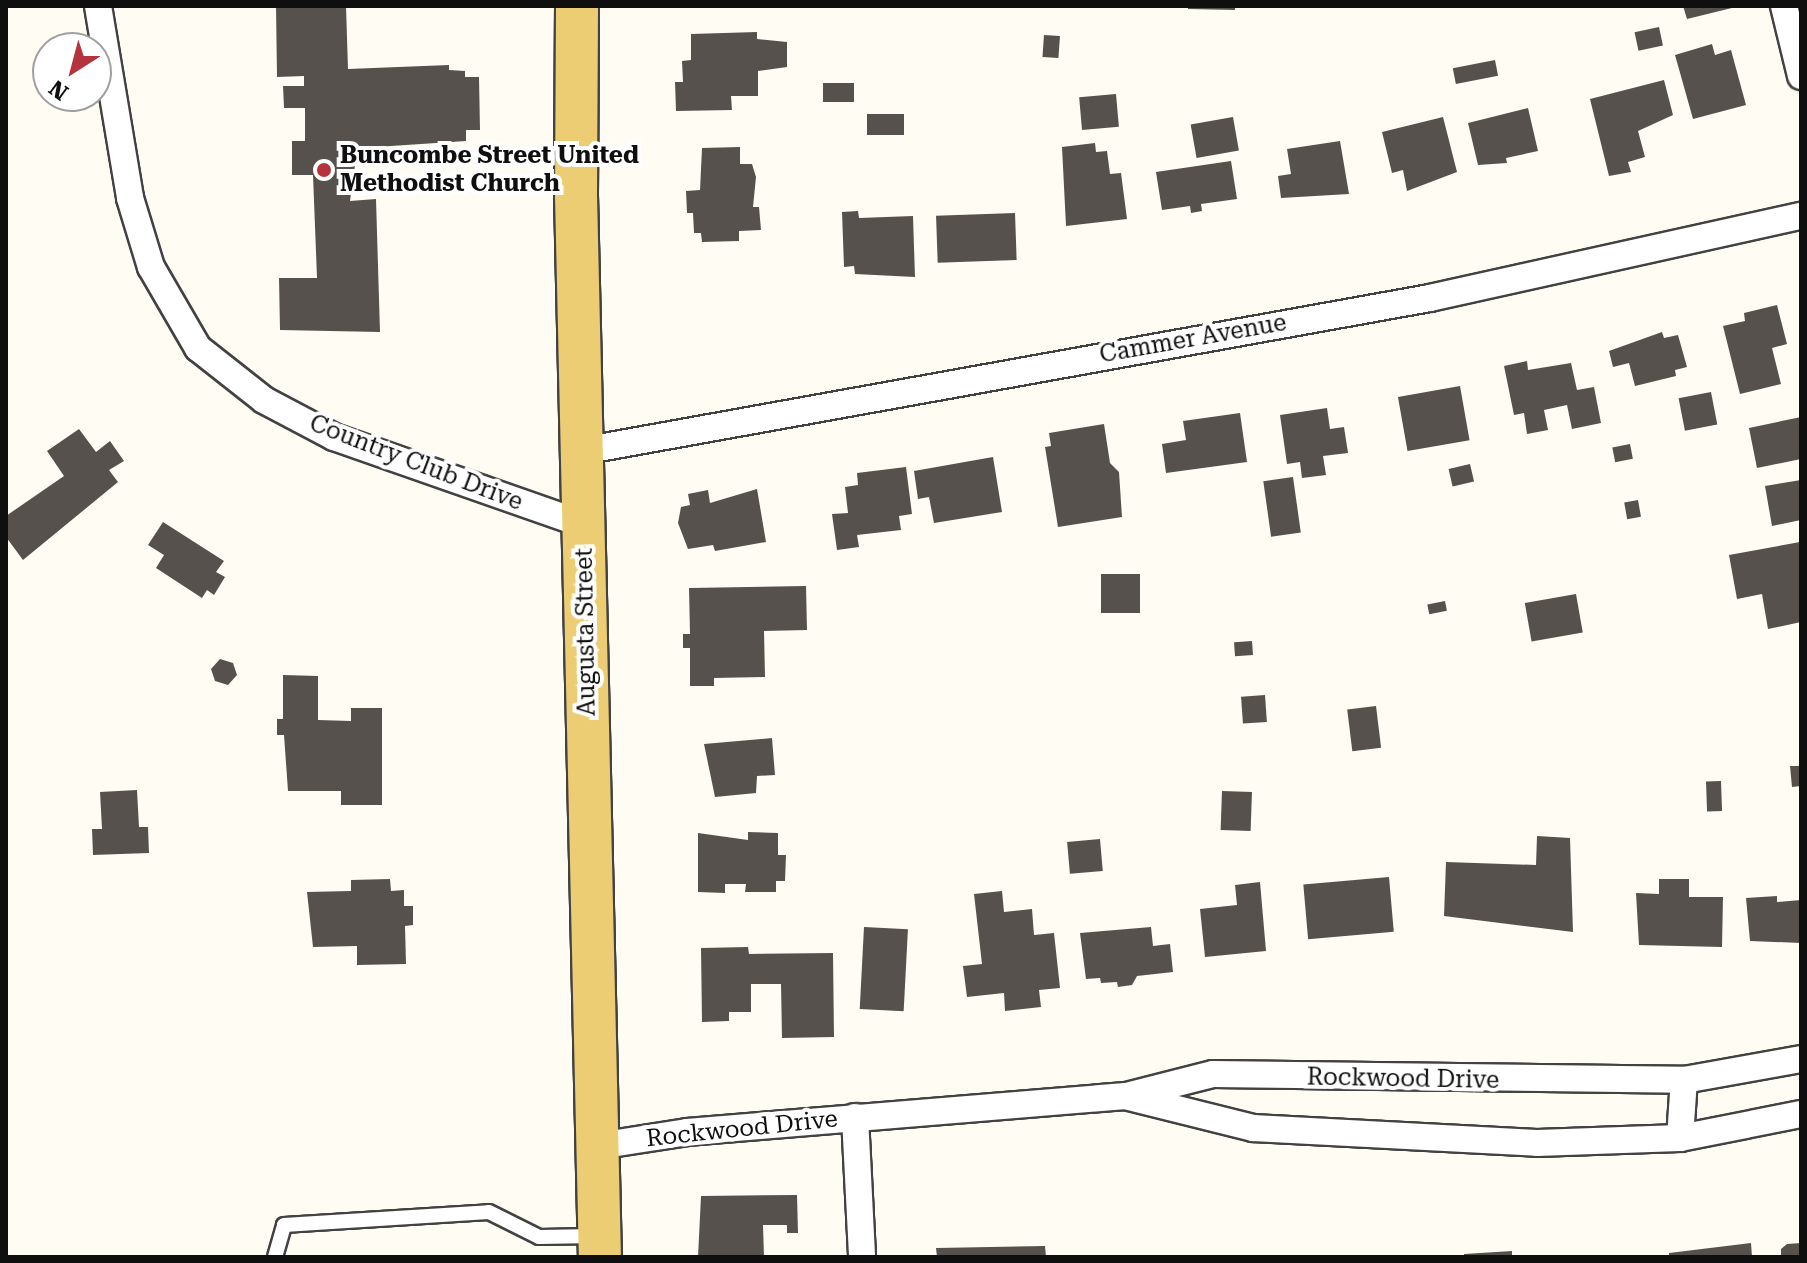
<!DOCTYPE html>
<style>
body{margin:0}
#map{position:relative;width:1807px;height:1263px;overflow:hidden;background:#fefcf3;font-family:"Roboto Serif",serif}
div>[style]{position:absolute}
.building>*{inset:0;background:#57514d;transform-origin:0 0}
.roads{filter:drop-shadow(2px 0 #424242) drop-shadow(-2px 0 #424242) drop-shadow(0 2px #424242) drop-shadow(0 -2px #424242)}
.lane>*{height:14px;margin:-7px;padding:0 7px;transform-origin:7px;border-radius:7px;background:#fff}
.street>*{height:26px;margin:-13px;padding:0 13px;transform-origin:13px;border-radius:13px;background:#fff}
.primary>*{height:42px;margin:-21px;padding:0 21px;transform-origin:21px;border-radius:21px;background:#edcd74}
.dots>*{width:22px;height:22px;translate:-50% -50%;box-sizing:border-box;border:4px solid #fff;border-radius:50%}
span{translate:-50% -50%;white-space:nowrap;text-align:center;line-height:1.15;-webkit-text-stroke:8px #fff;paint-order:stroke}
.poi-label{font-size:24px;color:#0f0f0f;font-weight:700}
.left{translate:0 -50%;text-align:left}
.street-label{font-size:24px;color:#0f0f0f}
.frame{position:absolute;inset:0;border:8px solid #0f0f0f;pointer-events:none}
.north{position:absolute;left:32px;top:32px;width:80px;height:80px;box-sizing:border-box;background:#fff;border:2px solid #9f9f9f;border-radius:50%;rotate:216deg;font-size:22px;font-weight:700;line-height:32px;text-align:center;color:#0f0f0f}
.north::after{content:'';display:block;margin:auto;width:28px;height:36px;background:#b4333c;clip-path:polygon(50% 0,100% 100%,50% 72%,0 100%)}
</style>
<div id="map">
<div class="building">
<div style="clip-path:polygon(276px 6px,346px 6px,348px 69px,449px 65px,449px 70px,465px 71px,465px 77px,479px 77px,480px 130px,466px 130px,466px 141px,346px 149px,348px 165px,355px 165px,350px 201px,376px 199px,380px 332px,280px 330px,279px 278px,317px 278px,313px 175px,292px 175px,292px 141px,305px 141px,305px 108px,284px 108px,283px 86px,304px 86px,304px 76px,277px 77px)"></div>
<div style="clip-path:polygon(1188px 6px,1235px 6px,1235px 10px,1188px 9px)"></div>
<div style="clip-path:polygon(1683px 6px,1736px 6px,1736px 7px,1687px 19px)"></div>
<div style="left:1659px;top:27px;width:19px;height:25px;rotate:78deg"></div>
<div style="clip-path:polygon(757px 32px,757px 39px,787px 42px,787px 67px,758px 71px,758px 96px,731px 96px,732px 110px,676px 111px,675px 82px,683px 82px,682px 61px,691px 60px,691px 34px)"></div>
<div style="left:1044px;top:35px;width:16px;height:22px;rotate:4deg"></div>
<div style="clip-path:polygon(1712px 44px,1715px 55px,1731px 50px,1746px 105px,1693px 119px,1675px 55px)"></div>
<div style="left:1495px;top:60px;width:16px;height:43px;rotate:79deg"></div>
<div style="clip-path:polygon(1664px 80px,1673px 115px,1638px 131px,1645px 157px,1628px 162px,1631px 172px,1609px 176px,1590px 99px)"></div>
<div style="left:823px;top:83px;width:31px;height:19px"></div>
<div style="left:1116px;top:94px;width:33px;height:37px;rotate:85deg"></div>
<div style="clip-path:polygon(1528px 108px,1538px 151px,1506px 158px,1507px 163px,1478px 165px,1468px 123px)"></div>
<div style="left:904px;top:114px;width:21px;height:37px;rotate:90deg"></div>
<div style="left:1233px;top:117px;width:34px;height:43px;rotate:80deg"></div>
<div style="clip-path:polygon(1443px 117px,1457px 172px,1407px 191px,1403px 170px,1392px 173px,1382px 132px)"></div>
<div style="clip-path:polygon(1340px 141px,1349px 194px,1281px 198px,1278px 176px,1291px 174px,1287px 149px)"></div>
<div style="clip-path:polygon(1095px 143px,1096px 152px,1107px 151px,1110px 174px,1121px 173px,1127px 219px,1066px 226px,1062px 147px)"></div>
<div style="clip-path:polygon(740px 147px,740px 164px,752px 164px,756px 177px,753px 207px,759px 207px,761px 230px,739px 231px,739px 241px,702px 242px,701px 233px,694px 233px,693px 213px,687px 213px,686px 191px,700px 190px,702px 148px)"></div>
<div style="clip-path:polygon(1231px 161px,1237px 199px,1201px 204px,1202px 211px,1191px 213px,1190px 206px,1162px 210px,1156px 172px)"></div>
<div style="clip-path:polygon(858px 211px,859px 218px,913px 216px,915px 277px,855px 274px,854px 266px,844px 267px,842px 212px)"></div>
<div style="left:1015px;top:213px;width:47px;height:79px;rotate:88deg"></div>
<div style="clip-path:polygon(1777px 305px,1787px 344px,1772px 348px,1781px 384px,1740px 394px,1723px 326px,1745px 321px,1744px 313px)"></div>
<div style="clip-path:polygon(1662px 332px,1664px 338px,1678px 335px,1687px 367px,1675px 370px,1676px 376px,1635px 386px,1629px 363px,1613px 367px,1609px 351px)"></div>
<div style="clip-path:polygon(1527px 361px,1528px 370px,1571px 363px,1577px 390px,1594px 387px,1601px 423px,1572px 429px,1567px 405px,1544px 410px,1548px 430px,1527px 434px,1524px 413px,1514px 415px,1504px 366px)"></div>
<div style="left:1460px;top:386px;width:55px;height:63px;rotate:80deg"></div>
<div style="left:1711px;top:392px;width:33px;height:33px;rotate:79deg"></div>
<div style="clip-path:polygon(1327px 408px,1330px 429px,1344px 427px,1348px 453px,1323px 456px,1326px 475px,1302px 478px,1300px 462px,1287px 464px,1280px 415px)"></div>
<div style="clip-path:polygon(1240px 413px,1247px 462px,1166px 473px,1162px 444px,1186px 440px,1183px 421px)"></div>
<div style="clip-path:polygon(1801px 417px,1801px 459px,1757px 468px,1749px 428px)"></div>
<div style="clip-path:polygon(1104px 424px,1110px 463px,1119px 472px,1122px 517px,1058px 527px,1045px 447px,1051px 446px,1049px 433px)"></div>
<div style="clip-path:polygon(79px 429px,96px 452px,110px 441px,124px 461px,109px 470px,118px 482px,23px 560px,6px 537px,6px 516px,64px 476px,47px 451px)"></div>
<div style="left:1630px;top:444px;width:15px;height:18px;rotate:79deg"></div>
<div style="clip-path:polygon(993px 457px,1002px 512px,934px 523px,929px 497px,918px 499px,914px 471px)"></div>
<div style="left:1470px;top:464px;width:18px;height:22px;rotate:77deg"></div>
<div style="clip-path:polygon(906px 467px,912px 514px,899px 516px,901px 530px,857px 535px,859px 547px,837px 550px,832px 514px,848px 513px,845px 487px,858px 485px,857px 473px)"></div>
<div style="left:1293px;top:477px;width:56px;height:30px;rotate:82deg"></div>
<div style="clip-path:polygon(1801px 480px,1801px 520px,1772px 526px,1765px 486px)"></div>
<div style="clip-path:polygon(757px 489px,766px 542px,715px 551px,713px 545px,688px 549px,678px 523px,681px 507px,690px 505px,688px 494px,708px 490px,710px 503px)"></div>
<div style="left:1638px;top:500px;width:17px;height:14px;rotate:80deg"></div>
<div style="clip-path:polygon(163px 522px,224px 561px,216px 572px,225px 577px,214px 595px,207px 590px,202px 598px,156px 568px,164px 555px,148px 545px)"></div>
<div style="clip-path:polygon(1800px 542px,1801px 622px,1768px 629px,1762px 594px,1737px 599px,1729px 555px)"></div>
<div style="left:1140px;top:574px;width:39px;height:39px;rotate:90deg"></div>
<div style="clip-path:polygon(806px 586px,807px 630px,764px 631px,765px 677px,714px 678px,714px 686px,690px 686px,690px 648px,683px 648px,683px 634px,690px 634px,689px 588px)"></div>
<div style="left:1576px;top:594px;width:39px;height:52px;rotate:80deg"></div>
<div style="left:1445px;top:601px;width:10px;height:18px;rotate:79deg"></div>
<div style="left:1252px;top:641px;width:14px;height:18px;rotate:86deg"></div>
<div style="clip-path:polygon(220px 659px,233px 663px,237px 675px,228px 685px,215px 681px,211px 669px)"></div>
<div style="clip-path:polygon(283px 675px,318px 676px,318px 720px,351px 721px,351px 708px,382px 708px,382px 805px,341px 805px,341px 791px,288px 791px,284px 735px,277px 735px,277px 719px,283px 719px)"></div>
<div style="left:1265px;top:695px;width:27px;height:24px;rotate:86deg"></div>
<div style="left:1376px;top:706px;width:42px;height:29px;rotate:83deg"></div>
<div style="clip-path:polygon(772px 738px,775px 775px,757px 776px,756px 793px,715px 797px,704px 744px)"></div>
<div style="clip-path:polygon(1790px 766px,1801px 766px,1801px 786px,1792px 787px)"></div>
<div style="left:1721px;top:781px;width:30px;height:15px;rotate:88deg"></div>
<div style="clip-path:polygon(137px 790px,139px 827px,148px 827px,149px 853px,93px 855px,92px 829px,102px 829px,100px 792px)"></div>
<div style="left:1222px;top:791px;width:30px;height:39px;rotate:2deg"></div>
<div style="clip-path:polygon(748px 832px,778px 833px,778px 855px,786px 855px,785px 881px,776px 881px,776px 892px,745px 892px,746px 884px,725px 884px,725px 893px,698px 892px,698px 833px,748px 840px)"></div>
<div style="clip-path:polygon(1537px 836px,1570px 838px,1573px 932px,1444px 916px,1446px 862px,1536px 865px)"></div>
<div style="left:1100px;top:839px;width:32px;height:33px;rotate:85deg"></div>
<div style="left:1389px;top:877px;width:55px;height:86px;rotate:85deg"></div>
<div style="clip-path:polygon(390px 879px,391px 891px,404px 890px,404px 906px,413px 906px,413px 925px,405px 926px,406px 964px,357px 965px,357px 946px,313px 947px,307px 892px,351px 891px,351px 880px)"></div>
<div style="clip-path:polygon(1659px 879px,1689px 879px,1689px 897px,1723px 897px,1722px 947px,1639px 945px,1636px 893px,1659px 894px)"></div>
<div style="clip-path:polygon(1260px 882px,1266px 951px,1205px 957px,1200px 909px,1237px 905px,1235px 885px)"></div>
<div style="clip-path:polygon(1002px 891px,1004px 912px,1032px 909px,1034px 935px,1054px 933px,1060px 988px,1039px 990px,1041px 1007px,1005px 1011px,1004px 993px,967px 997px,963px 966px,982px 964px,974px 894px)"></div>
<div style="clip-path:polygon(1777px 896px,1777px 902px,1801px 900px,1801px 943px,1750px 941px,1746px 898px)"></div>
<div style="left:864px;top:927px;width:44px;height:82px;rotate:3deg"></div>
<div style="clip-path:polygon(1151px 927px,1153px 946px,1170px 944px,1173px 972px,1137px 976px,1132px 985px,1118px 987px,1117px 982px,1101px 983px,1100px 978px,1086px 979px,1080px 933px)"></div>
<div style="clip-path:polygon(748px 947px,749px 954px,833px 953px,834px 1037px,782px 1038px,781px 984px,751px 984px,751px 1012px,729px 1012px,729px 1021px,702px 1022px,701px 948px)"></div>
<div style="clip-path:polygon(797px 1195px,798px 1233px,787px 1233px,787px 1225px,763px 1225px,764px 1257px,698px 1257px,701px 1196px)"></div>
<div style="clip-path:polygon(1751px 1243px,1752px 1257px,1669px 1257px,1669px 1253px)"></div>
<div style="clip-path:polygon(1801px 1243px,1801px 1257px,1781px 1257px,1781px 1249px,1787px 1244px)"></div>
<div style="clip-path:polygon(1045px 1246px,1046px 1257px,937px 1257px,936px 1248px)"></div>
<div style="clip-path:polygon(1512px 1251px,1512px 1257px,1464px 1257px,1464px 1254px)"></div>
</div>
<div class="roads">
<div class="lane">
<div style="left:275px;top:1257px;width:33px;rotate:-74deg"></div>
<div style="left:284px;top:1225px;width:205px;rotate:-3.6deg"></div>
<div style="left:489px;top:1212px;width:56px;rotate:26.6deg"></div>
<div style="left:539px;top:1237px;width:56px;rotate:-1deg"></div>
</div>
<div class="street">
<div style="left:98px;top:6px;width:195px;rotate:80.5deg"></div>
<div style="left:130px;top:198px;width:72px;rotate:73.1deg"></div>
<div style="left:151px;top:267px;width:94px;rotate:59.9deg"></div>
<div style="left:198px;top:348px;width:84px;rotate:38.2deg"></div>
<div style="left:264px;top:400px;width:79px;rotate:27.9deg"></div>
<div style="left:334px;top:437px;width:264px;rotate:19.3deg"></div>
<div style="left:1784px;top:6px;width:72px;rotate:76.3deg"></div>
<div style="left:582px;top:451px;width:862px;rotate:-10.23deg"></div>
<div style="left:1430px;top:298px;width:380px;rotate:-12.5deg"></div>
<div style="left:1129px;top:1097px;width:128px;rotate:14deg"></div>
<div style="left:1253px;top:1128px;width:284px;rotate:3deg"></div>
<div style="left:1537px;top:1143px;width:143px;rotate:-2deg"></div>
<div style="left:1680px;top:1138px;width:123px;rotate:-11.2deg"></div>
<div style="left:855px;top:1117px;width:140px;rotate:87.1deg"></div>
<div style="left:1680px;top:1138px;width:58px;rotate:-86.1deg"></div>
<div style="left:598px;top:1146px;width:90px;rotate:-8.9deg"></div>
<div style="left:687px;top:1132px;width:440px;rotate:-4.7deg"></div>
<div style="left:1126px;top:1096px;width:90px;rotate:-14.2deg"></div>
<div style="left:1213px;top:1074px;width:471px;rotate:0.7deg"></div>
<div style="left:1684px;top:1080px;width:119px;rotate:-10.2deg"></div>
</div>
<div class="primary">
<div style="left:577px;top:6px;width:189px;rotate:90.3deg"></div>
<div style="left:576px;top:195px;width:1062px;rotate:88.71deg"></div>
</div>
</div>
<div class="dots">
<div style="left:324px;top:170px;background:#b4333c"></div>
</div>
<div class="poi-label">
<span class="left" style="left:340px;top:170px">Buncombe Street United<br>Methodist Church</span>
</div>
<div class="street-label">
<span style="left:1193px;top:339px;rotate:-10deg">Cammer Avenue</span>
<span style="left:416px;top:463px;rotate:21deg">Country Club Drive</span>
<span style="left:586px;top:632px;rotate:-91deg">Augusta Street</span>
<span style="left:1403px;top:1079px;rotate:1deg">Rockwood Drive</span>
<span style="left:742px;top:1129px;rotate:-6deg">Rockwood Drive</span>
</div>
<div class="frame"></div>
<div class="north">N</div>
</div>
